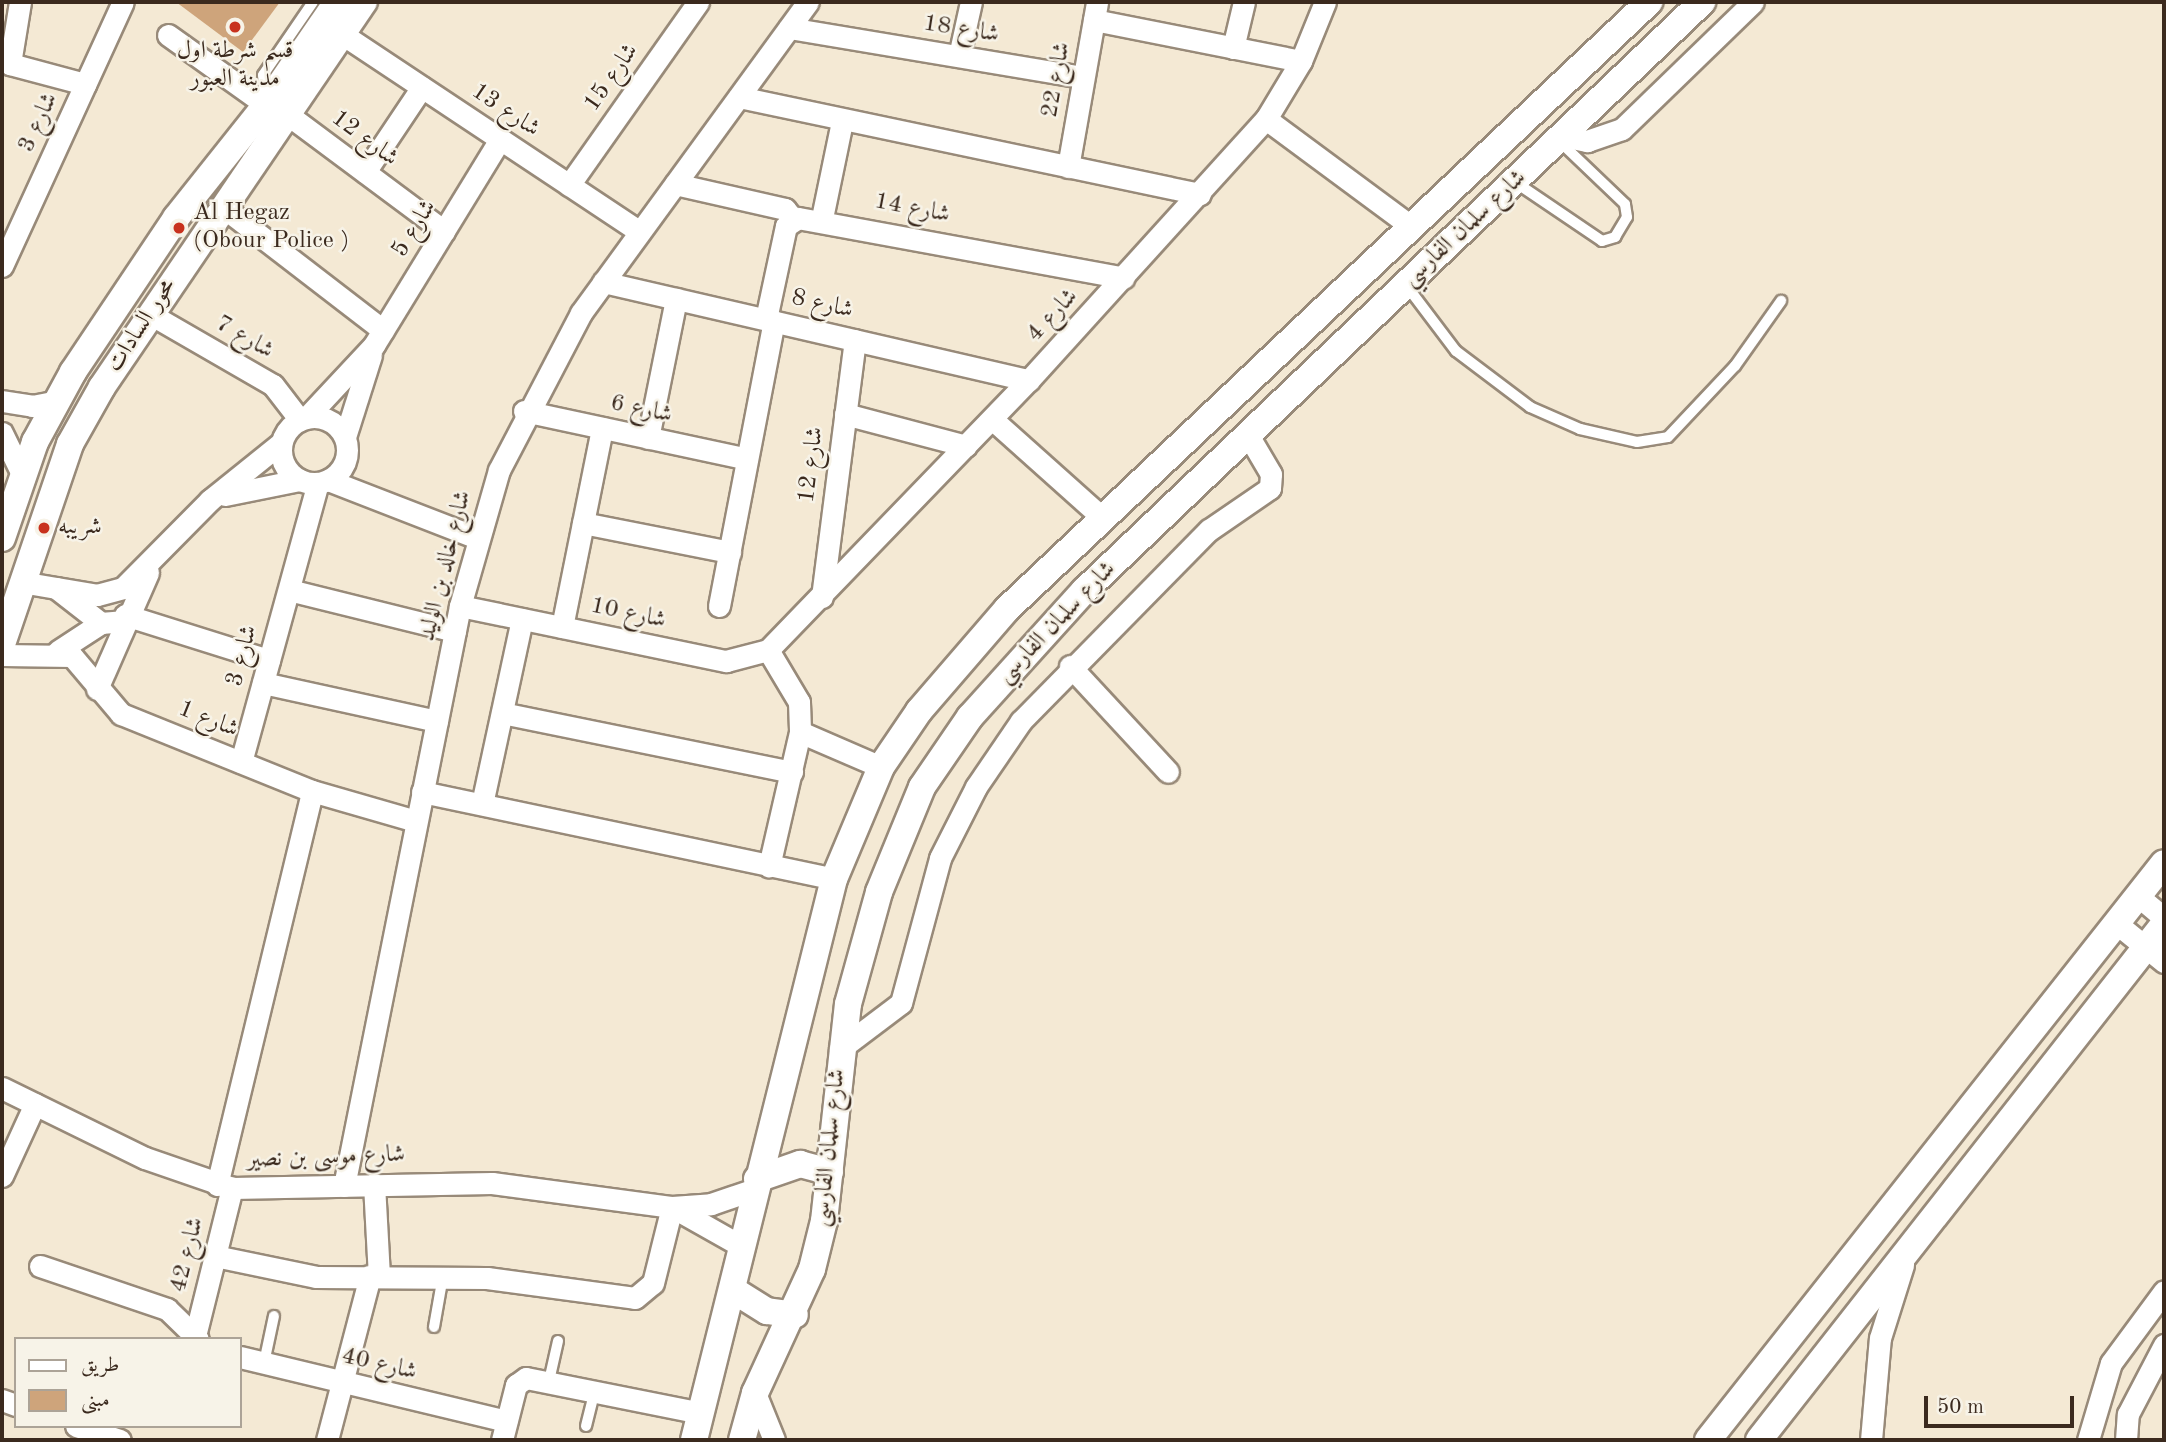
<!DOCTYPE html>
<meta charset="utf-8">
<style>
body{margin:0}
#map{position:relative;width:2166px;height:1442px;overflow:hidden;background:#f4e9d4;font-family:"Old Standard TT",Amiri,serif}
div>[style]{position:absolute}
.building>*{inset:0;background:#cea47b}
.roads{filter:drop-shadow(2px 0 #988a79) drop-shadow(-2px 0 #988a79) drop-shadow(0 2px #988a79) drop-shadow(0 -2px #988a79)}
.service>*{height:10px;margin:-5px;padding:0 5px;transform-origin:5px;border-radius:5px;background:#fff}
.minor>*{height:21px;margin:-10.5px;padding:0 10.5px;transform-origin:10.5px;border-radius:10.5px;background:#fff}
.minor>.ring{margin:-10.5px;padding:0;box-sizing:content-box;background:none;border:21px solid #fff;border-radius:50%}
.tertiary>*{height:26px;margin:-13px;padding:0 13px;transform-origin:13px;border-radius:13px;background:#fff}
.dots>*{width:19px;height:19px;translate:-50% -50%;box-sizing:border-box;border:4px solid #f7f3e8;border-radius:50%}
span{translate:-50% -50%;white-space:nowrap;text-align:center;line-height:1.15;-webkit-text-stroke:5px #f7f3e8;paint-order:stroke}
.street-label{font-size:24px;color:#3b2a1e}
.poi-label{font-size:24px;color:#3b2a1e}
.left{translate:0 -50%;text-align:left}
.frame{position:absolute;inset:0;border:4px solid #3b2a1e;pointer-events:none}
.legend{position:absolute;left:14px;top:1337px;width:228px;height:91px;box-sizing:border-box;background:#f7f3e8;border:2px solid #aca397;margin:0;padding:9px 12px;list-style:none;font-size:21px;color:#3b2a1e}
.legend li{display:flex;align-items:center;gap:14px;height:35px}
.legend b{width:35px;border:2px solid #aca397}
.scale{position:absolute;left:1924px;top:1396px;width:150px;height:32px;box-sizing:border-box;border:4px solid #3b2a1e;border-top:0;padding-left:9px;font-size:21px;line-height:24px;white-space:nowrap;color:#3b2a1e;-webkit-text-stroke:5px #f7f3e8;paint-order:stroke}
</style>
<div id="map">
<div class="building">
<div style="clip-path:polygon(176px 2px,280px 2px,243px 52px)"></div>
</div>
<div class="roads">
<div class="service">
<div style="left:265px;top:102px;width:27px;rotate:-94deg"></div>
<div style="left:263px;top:75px;width:88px;rotate:-55.6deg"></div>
<div style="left:1515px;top:182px;width:105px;rotate:34.1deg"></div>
<div style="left:1602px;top:241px;width:14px;rotate:-17deg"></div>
<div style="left:1615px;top:237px;width:23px;rotate:-59deg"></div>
<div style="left:1627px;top:217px;width:13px;rotate:-99deg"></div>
<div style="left:1625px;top:204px;width:93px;rotate:-136.3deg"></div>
<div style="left:1406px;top:285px;width:83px;rotate:52.9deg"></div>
<div style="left:1456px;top:351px;width:93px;rotate:37.1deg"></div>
<div style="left:1530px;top:407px;width:55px;rotate:23.7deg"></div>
<div style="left:1580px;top:429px;width:58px;rotate:12.8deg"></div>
<div style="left:1637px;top:442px;width:31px;rotate:-9deg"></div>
<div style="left:1668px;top:437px;width:98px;rotate:-46.7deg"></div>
<div style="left:1735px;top:366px;width:80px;rotate:-54.7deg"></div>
<div style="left:434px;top:1327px;width:52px;rotate:-80deg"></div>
<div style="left:264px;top:1363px;width:48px;rotate:-78deg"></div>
<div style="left:549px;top:1381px;width:41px;rotate:-77.3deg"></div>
<div style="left:586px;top:1426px;width:37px;rotate:-76deg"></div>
</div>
<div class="minor">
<div style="left:20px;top:2px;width:63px;rotate:99.2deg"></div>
<div style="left:10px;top:64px;width:78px;rotate:14.9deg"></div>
<div style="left:1094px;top:20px;width:211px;rotate:11.2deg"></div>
<div style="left:789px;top:28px;width:298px;rotate:9.5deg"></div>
<div style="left:342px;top:34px;width:356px;rotate:33.6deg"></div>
<div style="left:168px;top:35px;width:120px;rotate:35.5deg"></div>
<div style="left:1233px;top:48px;width:47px;rotate:-76.6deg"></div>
<div style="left:959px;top:56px;width:55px;rotate:-77.5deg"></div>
<div style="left:739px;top:97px;width:471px;rotate:11.9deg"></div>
<div style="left:287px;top:114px;width:196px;rotate:36.7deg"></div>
<div style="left:1266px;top:119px;width:182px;rotate:36.5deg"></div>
<div style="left:1563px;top:136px;width:25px;rotate:12deg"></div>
<div style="left:1587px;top:141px;width:37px;rotate:-19deg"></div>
<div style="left:1622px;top:129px;width:182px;rotate:-44.1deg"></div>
<div style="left:1068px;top:167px;width:168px;rotate:-80deg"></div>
<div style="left:365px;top:172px;width:102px;rotate:-56.2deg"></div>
<div style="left:675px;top:184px;width:113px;rotate:12.8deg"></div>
<div style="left:785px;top:209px;width:13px;rotate:51deg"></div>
<div style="left:569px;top:185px;width:224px;rotate:-54.8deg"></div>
<div style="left:223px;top:207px;width:202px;rotate:37.6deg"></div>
<div style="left:822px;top:218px;width:99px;rotate:-78.3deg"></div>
<div style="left:2px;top:266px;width:290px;rotate:-65.4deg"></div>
<div style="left:603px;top:282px;width:437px;rotate:13deg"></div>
<div style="left:150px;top:314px;width:142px;rotate:30deg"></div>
<div style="left:273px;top:385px;width:44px;rotate:52.4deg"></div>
<div style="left:766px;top:319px;width:95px;rotate:-77.9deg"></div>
<div style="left:786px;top:226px;width:14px;rotate:-34deg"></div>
<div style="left:798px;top:218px;width:331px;rotate:10.4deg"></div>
<div style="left:2px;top:401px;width:30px;rotate:9deg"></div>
<div style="left:32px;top:406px;width:25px;rotate:-11deg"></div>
<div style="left:524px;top:411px;width:228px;rotate:12.1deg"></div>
<div style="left:845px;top:414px;width:125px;rotate:14.8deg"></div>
<div class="ring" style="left:281px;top:417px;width:45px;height:45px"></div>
<div style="left:306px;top:418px;width:100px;rotate:-47deg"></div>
<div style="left:374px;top:345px;width:241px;rotate:-58.5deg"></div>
<div style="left:992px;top:419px;width:150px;rotate:41.8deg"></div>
<div style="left:2px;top:433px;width:48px;rotate:64deg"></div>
<div style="left:345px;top:437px;width:86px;rotate:-72.4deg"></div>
<div style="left:648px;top:438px;width:142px;rotate:-78.6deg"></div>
<div style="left:328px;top:480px;width:158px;rotate:21.2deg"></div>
<div style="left:225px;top:495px;width:76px;rotate:-11.5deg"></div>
<div style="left:583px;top:523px;width:150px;rotate:11.2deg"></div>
<div style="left:21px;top:582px;width:77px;rotate:9.7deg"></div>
<div style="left:97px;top:595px;width:27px;rotate:-15deg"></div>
<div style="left:123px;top:588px;width:124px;rotate:-45.3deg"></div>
<div style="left:210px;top:500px;width:91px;rotate:-38.8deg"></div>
<div style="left:56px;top:588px;width:57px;rotate:37.9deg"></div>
<div style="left:289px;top:590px;width:171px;rotate:13.9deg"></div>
<div style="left:822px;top:597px;width:259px;rotate:-82.7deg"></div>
<div style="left:460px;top:606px;width:272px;rotate:11.7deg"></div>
<div style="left:726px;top:661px;width:43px;rotate:-14.7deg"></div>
<div style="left:768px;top:650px;width:376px;rotate:-46deg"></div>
<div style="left:1029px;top:380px;width:353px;rotate:-47.8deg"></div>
<div style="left:1266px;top:119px;width:68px;rotate:-58.9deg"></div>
<div style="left:1301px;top:61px;width:64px;rotate:-67.9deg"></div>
<div style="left:719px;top:606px;width:290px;rotate:-79.1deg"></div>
<div style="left:125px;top:615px;width:151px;rotate:17.4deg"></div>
<div style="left:562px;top:627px;width:203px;rotate:-78.6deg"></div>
<div style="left:768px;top:650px;width:61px;rotate:59.2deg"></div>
<div style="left:799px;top:702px;width:30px;rotate:88deg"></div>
<div style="left:800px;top:732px;width:138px;rotate:103deg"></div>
<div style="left:58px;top:651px;width:51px;rotate:-33.1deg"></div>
<div style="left:101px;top:623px;width:21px;rotate:-5deg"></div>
<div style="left:2px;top:655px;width:70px;rotate:0.8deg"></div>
<div style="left:72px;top:656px;width:76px;rotate:49.8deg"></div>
<div style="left:121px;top:714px;width:206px;rotate:22deg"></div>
<div style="left:312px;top:791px;width:108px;rotate:16.1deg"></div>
<div style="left:1070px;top:666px;width:144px;rotate:47.2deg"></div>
<div style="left:263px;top:683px;width:178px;rotate:12.3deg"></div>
<div style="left:97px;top:689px;width:127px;rotate:-66.3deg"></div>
<div style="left:502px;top:713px;width:296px;rotate:11.5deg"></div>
<div style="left:800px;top:732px;width:88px;rotate:23.4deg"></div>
<div style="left:241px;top:762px;width:289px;rotate:-74.6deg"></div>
<div style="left:422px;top:792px;width:421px;rotate:11.9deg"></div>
<div style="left:482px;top:804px;width:189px;rotate:-77.8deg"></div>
<div style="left:2138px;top:896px;width:34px;rotate:40deg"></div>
<div style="left:2116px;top:923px;width:62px;rotate:39.1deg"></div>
<div style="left:840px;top:1049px;width:76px;rotate:-37deg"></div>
<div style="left:901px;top:1003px;width:150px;rotate:-74.9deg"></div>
<div style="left:940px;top:858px;width:80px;rotate:-63.1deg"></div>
<div style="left:976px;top:787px;width:80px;rotate:-55.7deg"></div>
<div style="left:1021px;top:721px;width:268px;rotate:-45.5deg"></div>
<div style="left:1209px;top:530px;width:74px;rotate:-34.5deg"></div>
<div style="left:1270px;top:488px;width:14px;rotate:-86deg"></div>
<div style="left:1271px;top:474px;width:45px;rotate:-120.5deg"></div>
<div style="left:2px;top:1088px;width:159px;rotate:26.1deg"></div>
<div style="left:145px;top:1158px;width:92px;rotate:19deg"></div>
<div style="left:232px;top:1188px;width:260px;rotate:-1.1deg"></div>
<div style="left:492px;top:1183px;width:182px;rotate:7.6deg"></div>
<div style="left:672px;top:1207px;width:39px;rotate:-4deg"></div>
<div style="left:711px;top:1204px;width:46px;rotate:-18.8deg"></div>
<div style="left:2px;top:1176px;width:79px;rotate:-65.4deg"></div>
<div style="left:374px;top:1184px;width:92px;rotate:86.9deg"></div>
<div style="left:217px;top:1185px;width:405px;rotate:-76.4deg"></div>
<div style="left:344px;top:1186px;width:591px;rotate:-78.69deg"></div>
<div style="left:460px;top:606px;width:141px;rotate:-74deg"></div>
<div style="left:499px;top:470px;width:177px;rotate:-62.4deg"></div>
<div style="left:581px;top:313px;width:385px;rotate:-53.9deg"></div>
<div style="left:674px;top:1208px;width:79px;rotate:29.5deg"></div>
<div style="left:215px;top:1256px;width:103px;rotate:11.7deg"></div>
<div style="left:316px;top:1277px;width:171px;rotate:0.3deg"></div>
<div style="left:487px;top:1278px;width:149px;rotate:7.7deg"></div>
<div style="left:635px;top:1298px;width:23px;rotate:-40deg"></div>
<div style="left:653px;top:1283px;width:78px;rotate:-76deg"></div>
<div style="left:40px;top:1266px;width:134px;rotate:18.7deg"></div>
<div style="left:167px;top:1309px;width:43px;rotate:44.1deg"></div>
<div style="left:195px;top:1336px;width:153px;rotate:-76deg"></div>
<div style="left:240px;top:1357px;width:274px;rotate:13.5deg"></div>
<div style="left:755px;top:1393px;width:51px;rotate:68deg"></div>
<div style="left:2px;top:1400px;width:15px;rotate:20deg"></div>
<div style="left:76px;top:1426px;width:46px;rotate:17.7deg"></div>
<div style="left:327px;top:1440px;width:170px;rotate:-75.3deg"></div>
<div style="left:502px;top:1440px;width:57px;rotate:-75.7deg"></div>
<div style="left:516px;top:1385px;width:12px;rotate:-35deg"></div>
<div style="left:526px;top:1378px;width:178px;rotate:11.3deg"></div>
<div style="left:1871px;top:1440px;width:102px;rotate:-85deg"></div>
<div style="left:1880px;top:1338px;width:77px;rotate:-72.5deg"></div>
<div style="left:2088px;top:1440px;width:80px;rotate:-73.4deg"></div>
<div style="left:2111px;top:1363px;width:89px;rotate:-53.6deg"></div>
<div style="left:2126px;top:1440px;width:26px;rotate:-86deg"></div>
<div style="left:2128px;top:1414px;width:78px;rotate:-62.4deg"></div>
</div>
<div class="tertiary">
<div style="left:2px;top:538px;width:102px;rotate:-71deg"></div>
<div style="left:35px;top:442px;width:80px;rotate:-61.5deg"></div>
<div style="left:73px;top:372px;width:185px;rotate:-56.2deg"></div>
<div style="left:176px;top:218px;width:144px;rotate:-51.5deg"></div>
<div style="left:266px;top:105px;width:125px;rotate:-55.4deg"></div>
<div style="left:2px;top:644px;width:211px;rotate:-71.2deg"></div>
<div style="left:70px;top:444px;width:65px;rotate:-60.7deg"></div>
<div style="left:102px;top:387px;width:466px;rotate:-55.8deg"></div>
<div style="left:757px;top:1179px;width:46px;rotate:-19.2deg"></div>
<div style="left:800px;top:1164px;width:31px;rotate:15deg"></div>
<div style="left:733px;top:1290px;width:40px;rotate:32deg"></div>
<div style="left:767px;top:1311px;width:28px;rotate:8deg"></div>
<div style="left:694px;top:1440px;width:578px;rotate:-75.99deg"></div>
<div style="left:834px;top:879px;width:121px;rotate:-67.2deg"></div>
<div style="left:881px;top:767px;width:68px;rotate:-55.8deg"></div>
<div style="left:919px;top:711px;width:135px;rotate:-49.2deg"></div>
<div style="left:1007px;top:609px;width:884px;rotate:-43.39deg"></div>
<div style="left:742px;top:1440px;width:49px;rotate:-74.5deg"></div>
<div style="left:755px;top:1393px;width:136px;rotate:-65.3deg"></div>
<div style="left:812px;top:1269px;width:49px;rotate:-76deg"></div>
<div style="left:824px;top:1221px;width:218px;rotate:-83.7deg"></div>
<div style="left:848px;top:1004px;width:116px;rotate:-74.5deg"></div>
<div style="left:879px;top:892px;width:113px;rotate:-67.7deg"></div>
<div style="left:922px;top:787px;width:85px;rotate:-55.6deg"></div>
<div style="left:970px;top:717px;width:170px;rotate:-47.9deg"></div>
<div style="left:1084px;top:591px;width:854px;rotate:-43.62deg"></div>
<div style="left:1708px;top:1440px;width:735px;rotate:-51.68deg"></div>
<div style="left:1759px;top:1440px;width:656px;rotate:-51.87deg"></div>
</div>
</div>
<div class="dots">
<div style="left:235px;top:27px;background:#c8321e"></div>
<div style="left:179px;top:228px;background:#c8321e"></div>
<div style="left:44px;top:528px;background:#c8321e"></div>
</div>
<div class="street-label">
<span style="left:961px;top:30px;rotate:9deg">شارع 18</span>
<span style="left:612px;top:78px;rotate:-55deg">شارع 15</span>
<span style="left:1057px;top:80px;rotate:-80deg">شارع 22</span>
<span style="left:505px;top:111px;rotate:34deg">شارع 13</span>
<span style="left:39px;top:123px;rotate:-65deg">شارع 3</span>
<span style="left:364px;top:139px;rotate:37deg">شارع 12</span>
<span style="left:912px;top:209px;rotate:11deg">شارع 14</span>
<span style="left:415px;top:229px;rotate:-58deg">شارع 5</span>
<span style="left:1465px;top:229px;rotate:-43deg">شارع سلمان الفارسي</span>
<span style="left:822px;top:305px;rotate:13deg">شارع 8</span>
<span style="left:1053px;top:316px;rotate:-47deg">شارع 4</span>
<span style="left:142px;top:326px;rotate:-57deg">محور السادات</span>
<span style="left:244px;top:338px;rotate:30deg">شارع 7</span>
<span style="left:641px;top:410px;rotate:12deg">شارع 6</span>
<span style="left:812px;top:465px;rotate:-83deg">شارع 12</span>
<span style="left:446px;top:566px;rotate:-76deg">شارع خالد بن الوليد</span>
<span style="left:628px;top:614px;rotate:12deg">شارع 10</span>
<span style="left:1057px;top:623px;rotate:-46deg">شارع سلمان الفارسي</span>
<span style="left:243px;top:656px;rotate:-75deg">شارع 3</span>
<span style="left:208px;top:720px;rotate:22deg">شارع 1</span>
<span style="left:830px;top:1148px;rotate:-84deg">شارع سلمان الفارسي</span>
<span style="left:326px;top:1158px;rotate:-2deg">شارع موسى بن نصير</span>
<span style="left:188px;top:1255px;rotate:-76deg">شارع 42</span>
<span style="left:379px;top:1365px;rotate:13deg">شارع 40</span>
</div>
<div class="poi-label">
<span style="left:235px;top:66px">قسم شرطة اول<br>مدينة العبور</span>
<span class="left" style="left:193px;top:228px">Al Hegaz<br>(Obour Police )</span>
<span class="left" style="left:58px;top:528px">شريبه</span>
</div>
<div class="frame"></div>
<ul class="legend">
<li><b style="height:9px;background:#fff"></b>طريق</li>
<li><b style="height:19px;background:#cea47b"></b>مبنى</li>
</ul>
<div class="scale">50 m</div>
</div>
